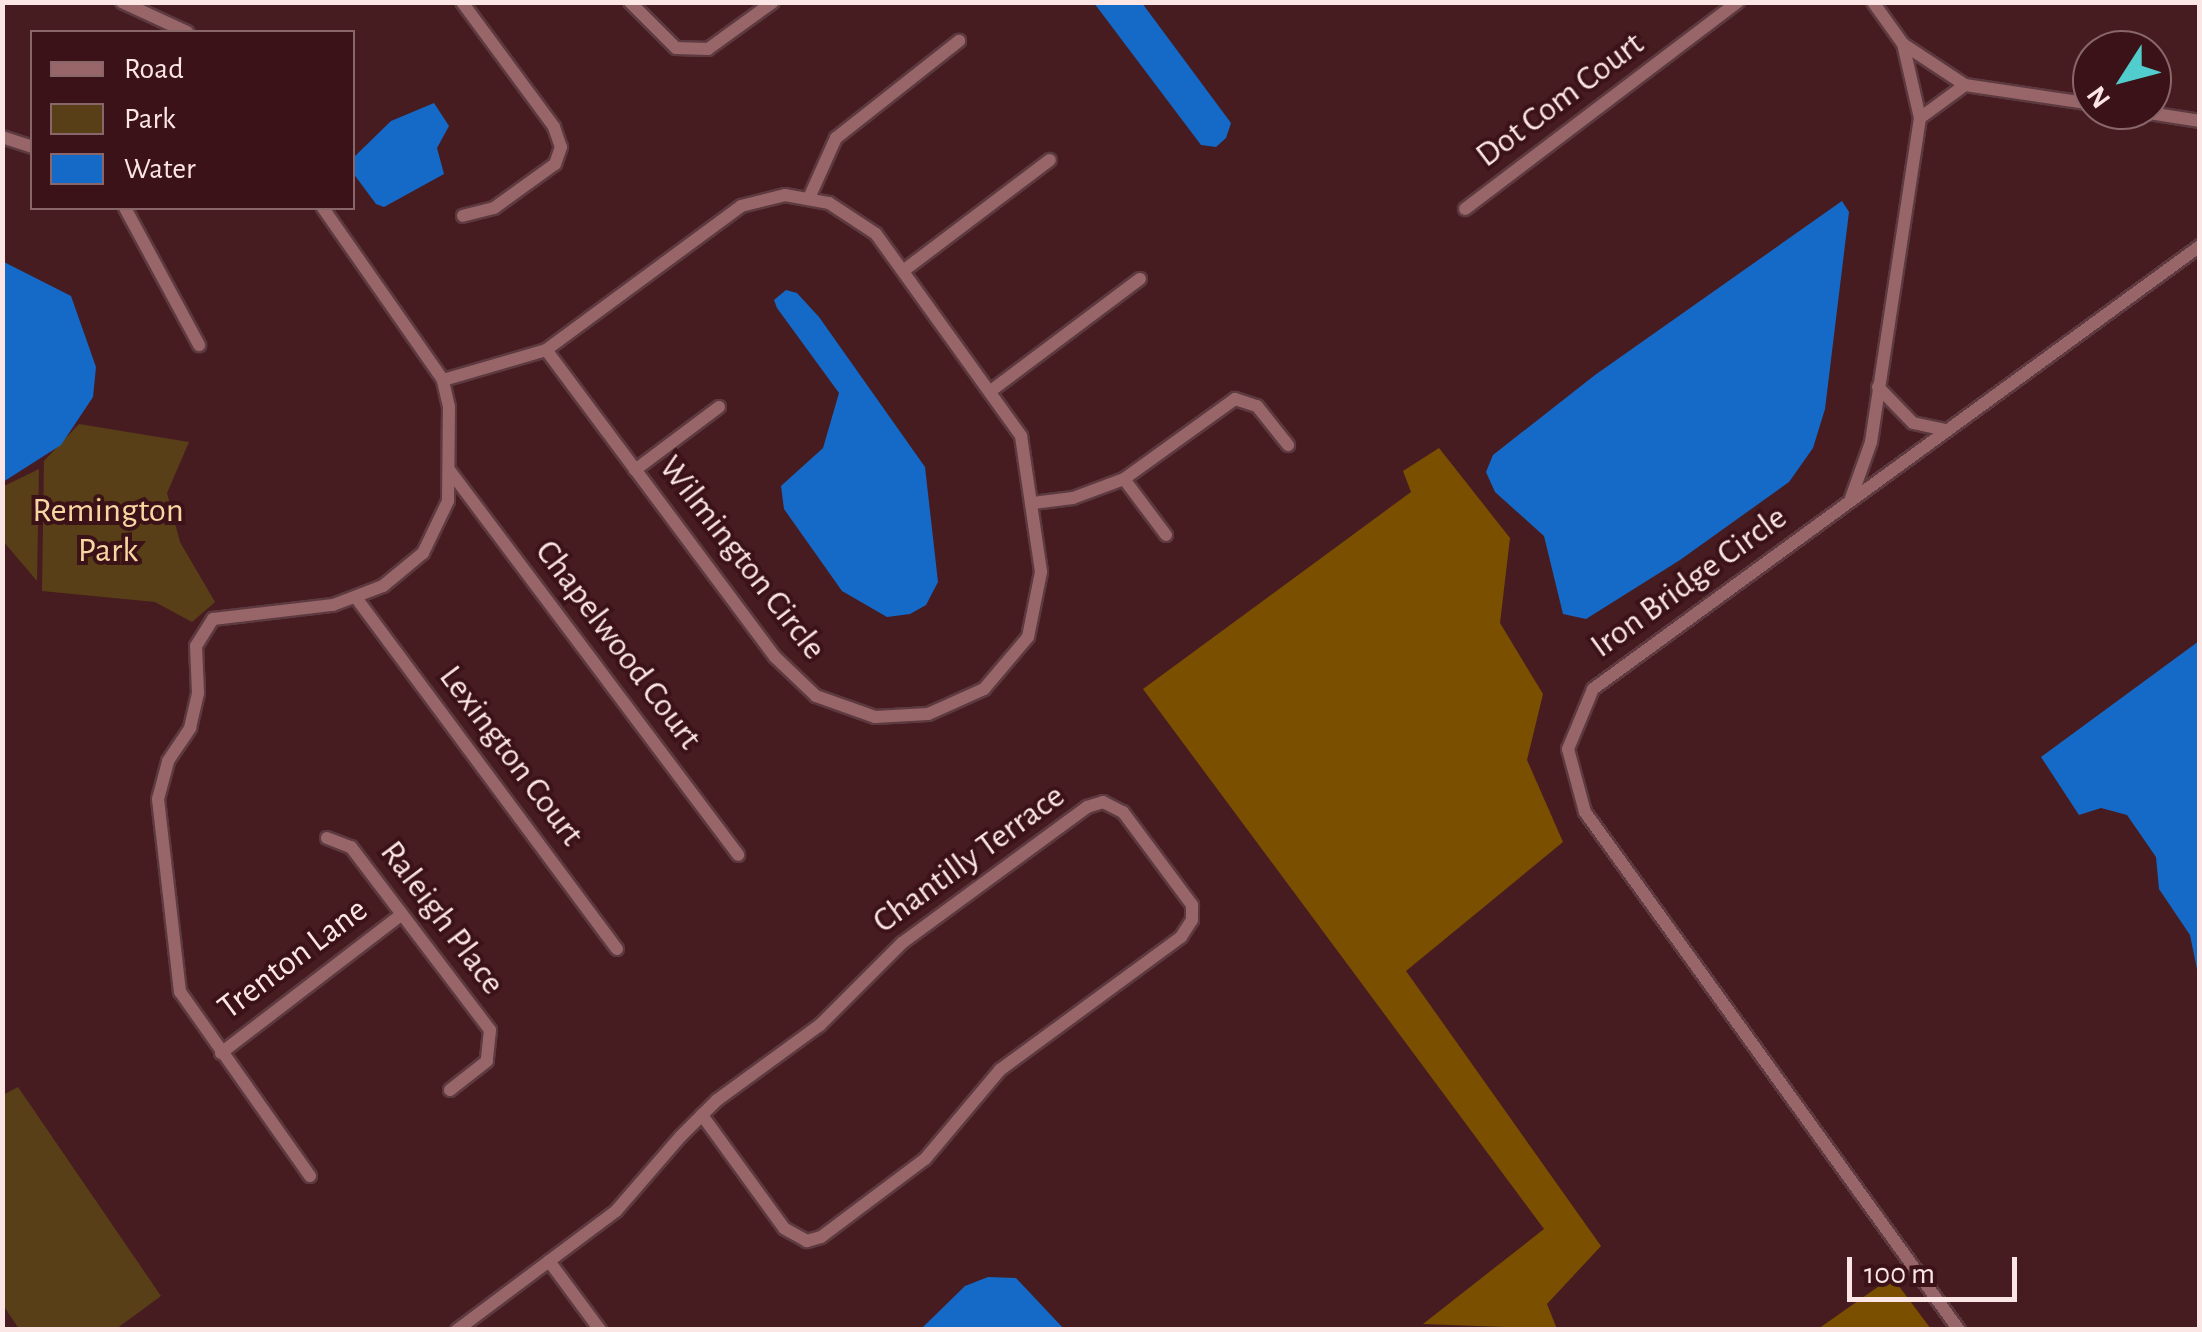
<!DOCTYPE html>
<style>
body{margin:0}
#map{position:relative;width:2202px;height:1332px;overflow:hidden;background:#461c21;font-family:"Alegreya Sans",sans-serif}
div>[style]{position:absolute}
.green>*{inset:0;background:#583f18}
.forest>*{inset:0;background:#7a5000}
.water>*{inset:0;background:#156ac8}
.roads{filter:drop-shadow(2px 0 #5c3a3f) drop-shadow(-2px 0 #5c3a3f) drop-shadow(0 2px #5c3a3f) drop-shadow(0 -2px #5c3a3f)}
.minor>*{height:12px;margin:-6px;padding:0 6px;transform-origin:6px;border-radius:6px;background:#986669}
span{translate:-50% -50%;white-space:nowrap;text-align:center;line-height:1.15;-webkit-text-stroke:8px #3b1217;paint-order:stroke}
.street-label{font-size:35px;color:#fce5e5}
.park-label{font-size:35px;color:#fad4a1}
.frame{position:absolute;inset:0;border:5px solid #fce5e5;pointer-events:none}
.legend{position:absolute;left:30px;top:30px;width:325px;height:180px;box-sizing:border-box;background:#3b1217;border:2px solid #886669;margin:0;padding:12px 18px;list-style:none;font-size:30px;color:#fce5e5}
.legend li{display:flex;align-items:center;gap:20px;height:50px}
.legend b{width:50px;border:2px solid #886669}
.north{position:absolute;left:2072px;top:30px;width:100px;height:100px;box-sizing:border-box;background:#3b1217;border:2px solid #886669;border-radius:50%;rotate:234deg;font-size:28px;font-weight:700;line-height:40px;text-align:center;color:#fce5e5}
.north::after{content:'';display:block;margin:auto;width:35px;height:45px;background:#52cdcd;clip-path:polygon(50% 0,100% 100%,50% 72%,0 100%)}
.scale{position:absolute;left:1847px;top:1257px;width:170px;height:45px;box-sizing:border-box;border:5px solid #fce5e5;border-top:0;padding-left:12px;font-size:30px;line-height:35px;white-space:nowrap;color:#fce5e5;-webkit-text-stroke:8px #3b1217;paint-order:stroke}
</style>
<div id="map">
<div class="green">
<div style="clip-path:polygon(79px 424px,189px 442px,167px 493px,180px 542px,215px 602px,192px 622px,155px 602px,42px 591px,44px 461px)"></div>
<div style="clip-path:polygon(39px 469px,37px 581px,3px 541px,2px 487px)"></div>
<div style="clip-path:polygon(18px 1087px,161px 1296px,116px 1329px,19px 1329px,3px 1305px,3px 1095px)"></div>
</div>
<div class="forest">
<div style="clip-path:polygon(1439px 448px,1510px 538px,1500px 623px,1543px 694px,1527px 760px,1563px 842px,1406px 971px,1601px 1246px,1547px 1304px,1557px 1329px,1423px 1324px,1544px 1229px,1143px 689px,1411px 492px,1403px 471px)"></div>
<div style="clip-path:polygon(1892px 1277px,1931px 1329px,1818px 1329px)"></div>
</div>
<div class="water">
<div style="clip-path:polygon(1094px 3px,1142px 3px,1231px 123px,1226px 138px,1216px 147px,1201px 145px)"></div>
<div style="clip-path:polygon(434px 103px,449px 126px,437px 148px,444px 174px,384px 207px,376px 204px,353px 173px,353px 158px,391px 121px)"></div>
<div style="clip-path:polygon(1842px 201px,1849px 212px,1825px 409px,1813px 448px,1789px 482px,1680px 560px,1586px 619px,1563px 614px,1544px 536px,1495px 492px,1486px 472px,1493px 455px,1595px 375px)"></div>
<div style="clip-path:polygon(2px 261px,71px 296px,96px 367px,93px 397px,61px 445px,3px 482px)"></div>
<div style="clip-path:polygon(786px 290px,797px 293px,819px 317px,925px 467px,938px 582px,926px 605px,910px 614px,887px 617px,842px 591px,784px 509px,781px 486px,823px 448px,839px 393px,777px 308px,774px 300px)"></div>
<div style="clip-path:polygon(2199px 641px,2199px 979px,2190px 935px,2159px 889px,2156px 857px,2127px 815px,2101px 808px,2079px 815px,2041px 757px)"></div>
<div style="clip-path:polygon(988px 1277px,1016px 1278px,1064px 1329px,921px 1329px,965px 1286px)"></div>
</div>
<div class="roads">
<div class="minor">
<div style="left:122px;top:2px;width:72px;rotate:24.8deg"></div>
<div style="left:462px;top:2px;width:155px;rotate:53.6deg"></div>
<div style="left:554px;top:127px;width:21px;rotate:71deg"></div>
<div style="left:561px;top:147px;width:18px;rotate:109deg"></div>
<div style="left:555px;top:164px;width:75px;rotate:144.2deg"></div>
<div style="left:494px;top:208px;width:32px;rotate:166deg"></div>
<div style="left:630px;top:2px;width:65px;rotate:45deg"></div>
<div style="left:676px;top:48px;width:32px;rotate:2deg"></div>
<div style="left:708px;top:49px;width:80px;rotate:-35.9deg"></div>
<div style="left:1873px;top:2px;width:52px;rotate:54.5deg"></div>
<div style="left:1903px;top:44px;width:74px;rotate:33.5deg"></div>
<div style="left:1965px;top:85px;width:128px;rotate:8.5deg"></div>
<div style="left:2130px;top:110px;width:71px;rotate:8.9deg"></div>
<div style="left:1920px;top:118px;width:56px;rotate:-36.3deg"></div>
<div style="left:2px;top:137px;width:32px;rotate:18deg"></div>
<div style="left:809px;top:198px;width:66px;rotate:-65.8deg"></div>
<div style="left:836px;top:138px;width:157px;rotate:-38.3deg"></div>
<div style="left:125px;top:208px;width:156px;rotate:61.6deg"></div>
<div style="left:1465px;top:209px;width:343px;rotate:-37.2deg"></div>
<div style="left:903px;top:271px;width:184px;rotate:-37.1deg"></div>
<div style="left:443px;top:380px;width:107px;rotate:-16.2deg"></div>
<div style="left:546px;top:350px;width:242px;rotate:-36.4deg"></div>
<div style="left:741px;top:206px;width:45px;rotate:-14deg"></div>
<div style="left:785px;top:195px;width:45px;rotate:10.3deg"></div>
<div style="left:829px;top:203px;width:56px;rotate:33.4deg"></div>
<div style="left:876px;top:234px;width:249px;rotate:54.3deg"></div>
<div style="left:1021px;top:436px;width:137px;rotate:81.6deg"></div>
<div style="left:1041px;top:572px;width:66px;rotate:101.3deg"></div>
<div style="left:1028px;top:637px;width:68px;rotate:130.2deg"></div>
<div style="left:984px;top:689px;width:61px;rotate:155.9deg"></div>
<div style="left:928px;top:714px;width:53px;rotate:176.8deg"></div>
<div style="left:875px;top:717px;width:63px;rotate:-160.4deg"></div>
<div style="left:816px;top:696px;width:57px;rotate:-136.4deg"></div>
<div style="left:775px;top:657px;width:383px;rotate:-126.7deg"></div>
<div style="left:1878px;top:387px;width:50px;rotate:45.8deg"></div>
<div style="left:1913px;top:423px;width:35px;rotate:12deg"></div>
<div style="left:992px;top:390px;width:185px;rotate:-36.9deg"></div>
<div style="left:635px;top:470px;width:105px;rotate:-36.9deg"></div>
<div style="left:450px;top:471px;width:480px;rotate:53.1deg"></div>
<div style="left:1124px;top:479px;width:70px;rotate:53.1deg"></div>
<div style="left:1850px;top:501px;width:63px;rotate:-70.4deg"></div>
<div style="left:1871px;top:442px;width:328px;rotate:-81.4deg"></div>
<div style="left:1920px;top:118px;width:76px;rotate:-102.9deg"></div>
<div style="left:1033px;top:503px;width:40px;rotate:-7.1deg"></div>
<div style="left:1073px;top:498px;width:54px;rotate:-20.4deg"></div>
<div style="left:1124px;top:479px;width:137px;rotate:-35.8deg"></div>
<div style="left:1235px;top:399px;width:23px;rotate:18deg"></div>
<div style="left:1257px;top:406px;width:50px;rotate:51.5deg"></div>
<div style="left:357px;top:599px;width:436px;rotate:53.4deg"></div>
<div style="left:327px;top:838px;width:26px;rotate:21deg"></div>
<div style="left:351px;top:847px;width:230px;rotate:52.8deg"></div>
<div style="left:490px;top:1030px;width:31px;rotate:96deg"></div>
<div style="left:487px;top:1061px;width:47px;rotate:141.9deg"></div>
<div style="left:221px;top:1053px;width:228px;rotate:-37.5deg"></div>
<div style="left:310px;top:1176px;width:225px;rotate:-125.2deg"></div>
<div style="left:180px;top:992px;width:194px;rotate:-96.5deg"></div>
<div style="left:158px;top:799px;width:39px;rotate:-75deg"></div>
<div style="left:168px;top:761px;width:40px;rotate:-56deg"></div>
<div style="left:190px;top:728px;width:36px;rotate:-77deg"></div>
<div style="left:198px;top:693px;width:47px;rotate:-92.4deg"></div>
<div style="left:196px;top:646px;width:32px;rotate:-58deg"></div>
<div style="left:213px;top:619px;width:121px;rotate:-6.7deg"></div>
<div style="left:333px;top:605px;width:53px;rotate:-20.8deg"></div>
<div style="left:383px;top:586px;width:52px;rotate:-39.5deg"></div>
<div style="left:423px;top:553px;width:58px;rotate:-64.3deg"></div>
<div style="left:448px;top:501px;width:94px;rotate:-89.4deg"></div>
<div style="left:449px;top:407px;width:28px;rotate:-103deg"></div>
<div style="left:443px;top:380px;width:210px;rotate:-124.9deg"></div>
<div style="left:549px;top:1261px;width:86px;rotate:53.5deg"></div>
<div style="left:457px;top:1330px;width:199px;rotate:-36.8deg"></div>
<div style="left:616px;top:1211px;width:99px;rotate:-49.1deg"></div>
<div style="left:681px;top:1136px;width:51px;rotate:-45deg"></div>
<div style="left:717px;top:1100px;width:127px;rotate:-36.1deg"></div>
<div style="left:820px;top:1025px;width:116px;rotate:-45deg"></div>
<div style="left:902px;top:943px;width:230px;rotate:-36.3deg"></div>
<div style="left:1087px;top:807px;width:17px;rotate:-17deg"></div>
<div style="left:1103px;top:802px;width:22px;rotate:27deg"></div>
<div style="left:1123px;top:812px;width:116px;rotate:53.4deg"></div>
<div style="left:1192px;top:905px;width:15px;rotate:90deg"></div>
<div style="left:1192px;top:920px;width:20px;rotate:123deg"></div>
<div style="left:1181px;top:937px;width:225px;rotate:143.7deg"></div>
<div style="left:1000px;top:1070px;width:116px;rotate:130.1deg"></div>
<div style="left:925px;top:1159px;width:130px;rotate:143.1deg"></div>
<div style="left:821px;top:1237px;width:15px;rotate:164deg"></div>
<div style="left:807px;top:1241px;width:26px;rotate:-151deg"></div>
<div style="left:784px;top:1228px;width:140px;rotate:-126deg"></div>
<div style="left:1959px;top:1330px;width:639px;rotate:-125.83deg"></div>
<div style="left:1585px;top:812px;width:65px;rotate:-105.1deg"></div>
<div style="left:1568px;top:749px;width:65px;rotate:-67.4deg"></div>
<div style="left:1593px;top:689px;width:751px;rotate:-36.12deg"></div>
</div>
</div>
<div class="street-label">
<span style="left:1560px;top:100px;rotate:-37deg">Dot Com Court</span>
<span style="left:742px;top:558px;rotate:52deg">Wilmington Circle</span>
<span style="left:1689px;top:582px;rotate:-36deg">Iron Bridge Circle</span>
<span style="left:618px;top:645px;rotate:53deg">Chapelwood Court</span>
<span style="left:511px;top:756px;rotate:53deg">Lexington Court</span>
<span style="left:969px;top:859px;rotate:-36deg">Chantilly Terrace</span>
<span style="left:442px;top:918px;rotate:53deg">Raleigh Place</span>
<span style="left:293px;top:959px;rotate:-37deg">Trenton Lane</span>
</div>
<div class="park-label">
<span style="left:108px;top:531px">Remington<br>Park</span>
</div>
<div class="frame"></div>
<ul class="legend">
<li><b style="height:12px;background:#986669"></b>Road</li>
<li><b style="height:28px;background:#583f18"></b>Park</li>
<li><b style="height:28px;background:#156ac8"></b>Water</li>
</ul>
<div class="north">N</div>
<div class="scale">100 m</div>
</div>
